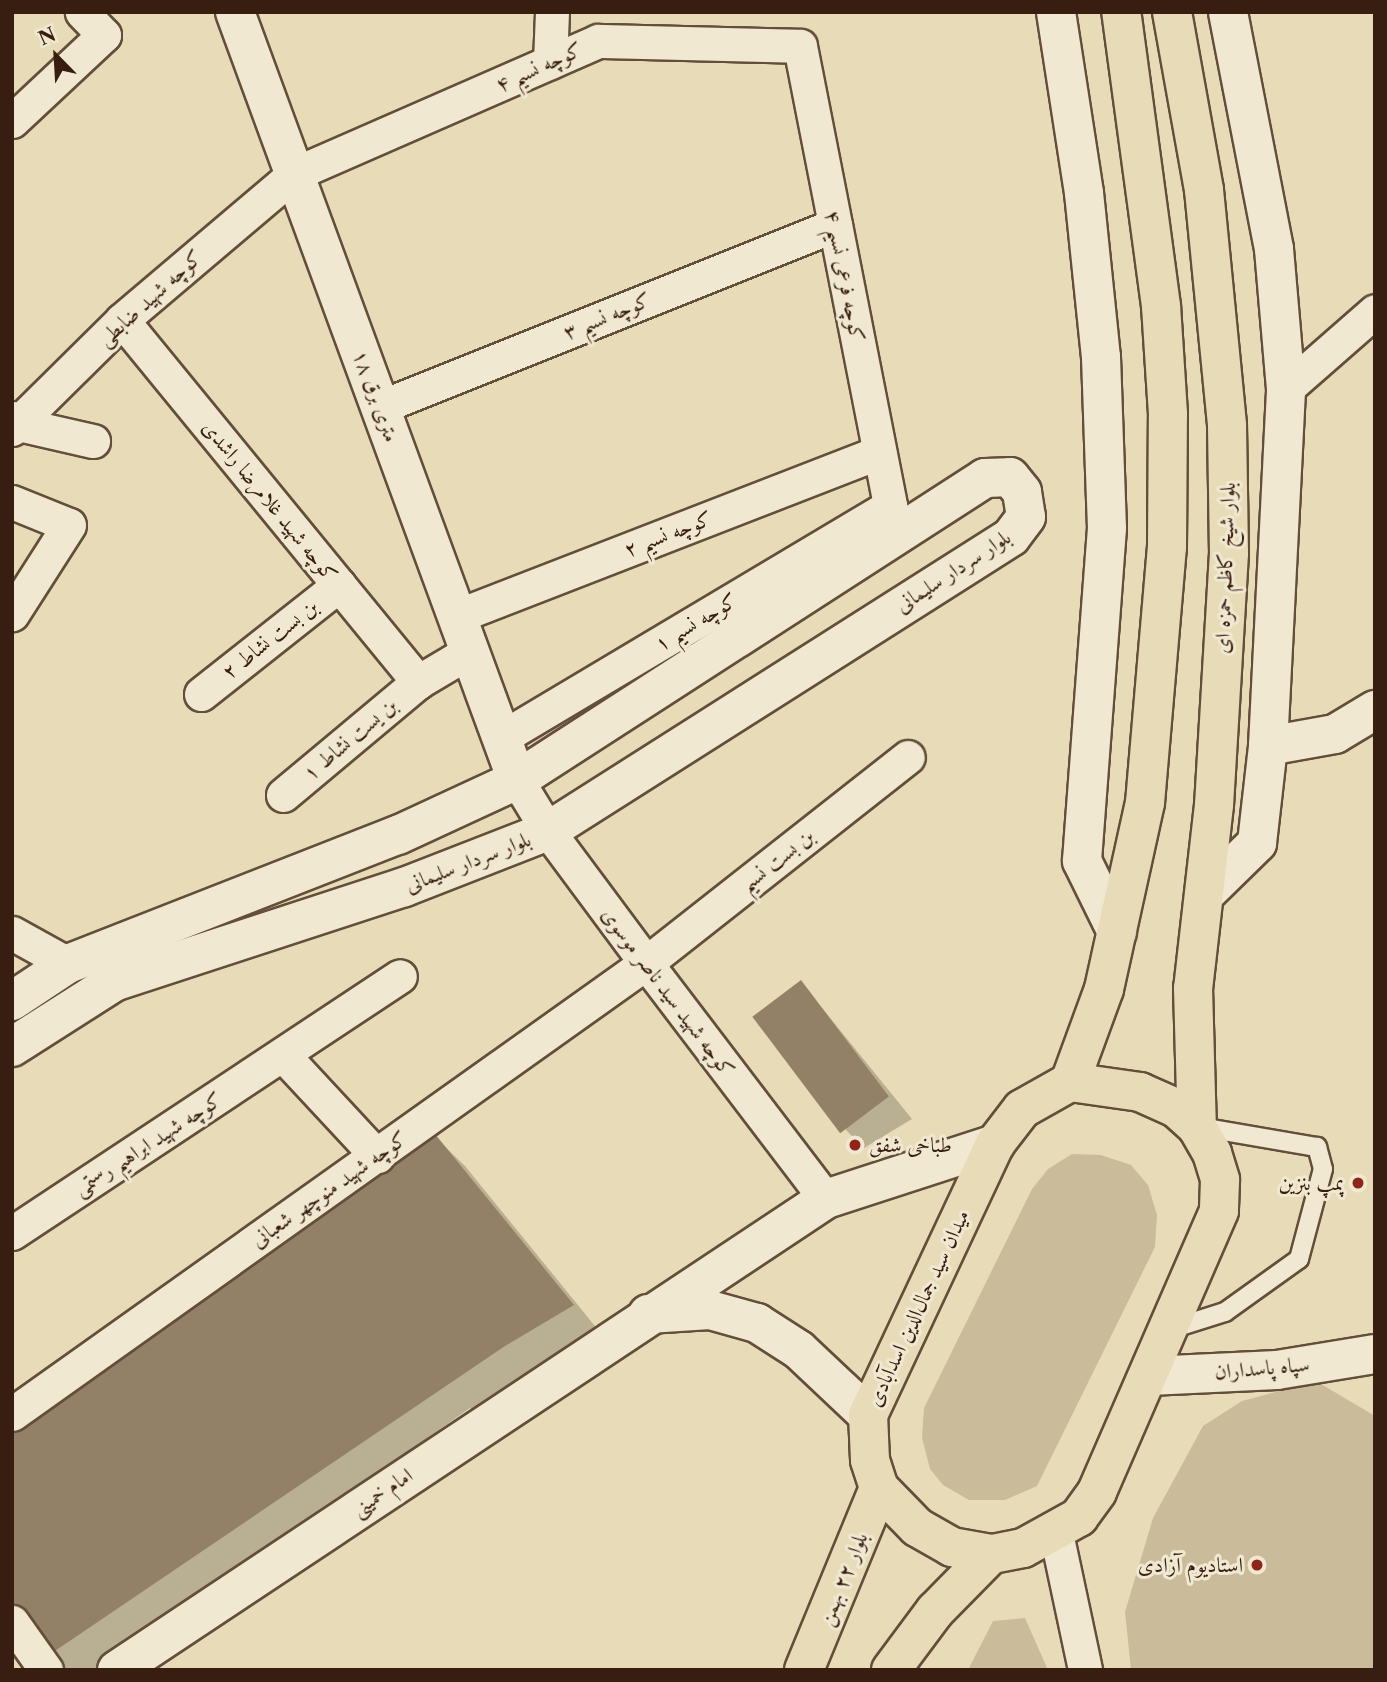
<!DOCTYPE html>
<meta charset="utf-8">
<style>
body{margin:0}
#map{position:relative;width:1387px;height:1682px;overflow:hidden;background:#e8dcb8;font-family:"Libre Caslon Text",Amiri,serif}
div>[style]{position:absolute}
.green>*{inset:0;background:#cabc9b}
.shadow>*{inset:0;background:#0003}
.building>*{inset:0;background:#938167;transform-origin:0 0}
.roads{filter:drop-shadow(2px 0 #634e3a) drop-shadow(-2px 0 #634e3a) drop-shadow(0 2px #634e3a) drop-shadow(0 -2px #634e3a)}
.lane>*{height:18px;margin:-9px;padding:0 9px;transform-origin:9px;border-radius:9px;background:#f0e8d1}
.street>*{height:33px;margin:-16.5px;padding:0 16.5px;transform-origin:16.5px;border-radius:16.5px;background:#f0e8d1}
.secondary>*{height:38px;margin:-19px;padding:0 19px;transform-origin:19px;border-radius:19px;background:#f0e8d1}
.primary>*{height:38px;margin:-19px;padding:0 19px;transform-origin:19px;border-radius:19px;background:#e8dcb8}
.dots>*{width:19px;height:19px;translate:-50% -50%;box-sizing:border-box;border:4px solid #f0e8d1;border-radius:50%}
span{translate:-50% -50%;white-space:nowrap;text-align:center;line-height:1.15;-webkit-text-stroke:6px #f0e8d1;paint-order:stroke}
.street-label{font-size:21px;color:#371e10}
.poi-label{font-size:21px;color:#371e10}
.left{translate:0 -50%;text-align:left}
.right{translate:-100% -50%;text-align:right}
.frame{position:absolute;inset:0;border:14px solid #371e10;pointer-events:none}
.north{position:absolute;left:21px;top:21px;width:70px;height:70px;-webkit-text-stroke:5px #f0e8d1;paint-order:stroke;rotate:336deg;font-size:19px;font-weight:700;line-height:28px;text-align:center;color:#371e10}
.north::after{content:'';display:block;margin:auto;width:24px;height:32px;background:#371e10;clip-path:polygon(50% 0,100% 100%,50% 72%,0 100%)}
</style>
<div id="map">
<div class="green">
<div style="clip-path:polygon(1072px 1154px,1101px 1155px,1131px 1165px,1148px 1185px,1157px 1215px,1155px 1247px,1037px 1486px,1005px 1500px,969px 1500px,943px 1485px,930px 1469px,922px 1438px,924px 1408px,1032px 1189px,1048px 1169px)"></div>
<div style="clip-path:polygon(1316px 1381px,1375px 1416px,1375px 1670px,1131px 1670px,1125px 1612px,1153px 1518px,1203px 1426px,1242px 1401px)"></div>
<div style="clip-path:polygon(1025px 1618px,1048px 1670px,968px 1670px,993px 1621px)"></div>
</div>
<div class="shadow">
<div style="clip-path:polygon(801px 982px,912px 1119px,864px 1148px,841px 1125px)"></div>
<div style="clip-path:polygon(435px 1137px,465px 1166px,603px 1336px,478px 1415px,470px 1408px,373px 1476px,378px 1484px,101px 1670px,67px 1670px,51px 1654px)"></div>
</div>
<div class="building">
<div style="left:801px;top:980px;width:146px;height:61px;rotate:53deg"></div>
<div style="clip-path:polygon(435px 1134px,574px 1305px,505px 1346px,49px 1655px,12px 1601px,12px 1429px)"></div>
</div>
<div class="roads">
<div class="lane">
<div style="left:1168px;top:1330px;width:60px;rotate:-17.5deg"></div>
<div style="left:1225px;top:1312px;width:91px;rotate:-35.6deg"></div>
<div style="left:1299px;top:1259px;width:93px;rotate:-75.1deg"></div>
<div style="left:1323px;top:1169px;width:23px;rotate:-105deg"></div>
<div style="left:1317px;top:1147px;width:119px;rotate:-170.3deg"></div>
</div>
<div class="street">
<div style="left:550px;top:62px;width:50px;rotate:-87.7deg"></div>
<div style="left:12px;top:121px;width:126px;rotate:-43.1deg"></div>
<div style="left:104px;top:35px;width:32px;rotate:-134deg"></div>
<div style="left:122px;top:320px;width:468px;rotate:50.7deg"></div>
<div style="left:1286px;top:389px;width:118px;rotate:-41.2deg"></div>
<div style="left:380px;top:407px;width:490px;rotate:-21.8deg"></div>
<div style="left:12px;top:418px;width:8px;rotate:45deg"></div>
<div style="left:18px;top:424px;width:77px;rotate:12.8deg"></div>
<div style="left:12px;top:429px;width:155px;rotate:-44.7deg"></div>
<div style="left:122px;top:320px;width:226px;rotate:-40.3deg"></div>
<div style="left:294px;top:174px;width:332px;rotate:-23.6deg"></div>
<div style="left:598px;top:41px;width:202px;rotate:1.4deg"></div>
<div style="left:800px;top:46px;width:469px;rotate:78.9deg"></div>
<div style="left:890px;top:506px;width:453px;rotate:149.2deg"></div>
<div style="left:12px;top:502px;width:61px;rotate:22deg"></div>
<div style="left:69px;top:525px;width:106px;rotate:122.6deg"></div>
<div style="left:457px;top:616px;width:453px;rotate:-21.2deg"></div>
<div style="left:201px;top:694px;width:176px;rotate:-38.3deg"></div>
<div style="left:517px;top:780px;width:60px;rotate:58.7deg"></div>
<div style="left:548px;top:831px;width:164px;rotate:53.4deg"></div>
<div style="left:646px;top:963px;width:297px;rotate:52.7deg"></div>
<div style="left:283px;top:795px;width:176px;rotate:-39.9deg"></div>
<div style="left:418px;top:682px;width:61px;rotate:-30.8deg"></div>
<div style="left:12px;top:933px;width:64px;rotate:29deg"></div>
<div style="left:284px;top:1056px;width:137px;rotate:47.1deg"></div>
<div style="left:12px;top:1233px;width:465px;rotate:-33.5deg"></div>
<div style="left:12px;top:1414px;width:778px;rotate:-35.43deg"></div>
<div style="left:646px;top:963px;width:333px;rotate:-38.2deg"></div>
<div style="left:1056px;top:1533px;width:140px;rotate:78deg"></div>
<div style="left:12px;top:1622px;width:59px;rotate:54.7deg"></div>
</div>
<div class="secondary">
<div style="left:235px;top:12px;width:818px;rotate:69.84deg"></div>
<div style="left:1056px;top:12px;width:183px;rotate:81.2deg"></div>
<div style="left:1084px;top:193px;width:165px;rotate:84.1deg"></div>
<div style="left:1101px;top:357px;width:171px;rotate:88deg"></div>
<div style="left:1107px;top:528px;width:334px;rotate:94.3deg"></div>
<div style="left:1082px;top:861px;width:79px;rotate:63.8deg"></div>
<div style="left:1268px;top:746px;width:68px;rotate:-10.2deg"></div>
<div style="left:1335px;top:734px;width:47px;rotate:-31deg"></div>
<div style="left:1205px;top:894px;width:73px;rotate:-44.4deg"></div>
<div style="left:1257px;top:843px;width:98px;rotate:-83.5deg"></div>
<div style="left:1268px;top:746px;width:357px;rotate:-87.1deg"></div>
<div style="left:1286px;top:389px;width:141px;rotate:-94.9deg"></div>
<div style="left:1274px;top:249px;width:241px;rotate:-101deg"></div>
<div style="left:12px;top:1001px;width:67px;rotate:-33.5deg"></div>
<div style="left:68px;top:964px;width:354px;rotate:-21.4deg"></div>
<div style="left:398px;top:835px;width:131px;rotate:-24.8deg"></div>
<div style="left:517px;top:780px;width:557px;rotate:-32.83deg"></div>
<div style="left:985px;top:478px;width:25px;rotate:-2deg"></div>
<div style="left:1010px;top:477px;width:19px;rotate:51deg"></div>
<div style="left:1022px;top:492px;width:25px;rotate:81deg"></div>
<div style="left:1026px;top:517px;width:25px;rotate:127deg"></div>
<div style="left:1011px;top:537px;width:548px;rotate:147.58deg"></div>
<div style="left:548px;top:831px;width:155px;rotate:158.7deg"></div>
<div style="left:404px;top:887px;width:305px;rotate:161.9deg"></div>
<div style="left:114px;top:982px;width:121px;rotate:147.5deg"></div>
<div style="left:648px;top:1314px;width:62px;rotate:-3.7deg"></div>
<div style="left:710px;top:1310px;width:49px;rotate:15.5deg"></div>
<div style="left:757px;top:1323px;width:50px;rotate:32.7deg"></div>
<div style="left:799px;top:1350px;width:95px;rotate:43.3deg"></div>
<div style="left:1149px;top:1376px;width:128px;rotate:-2.7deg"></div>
<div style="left:1277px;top:1370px;width:99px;rotate:-9.3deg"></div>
<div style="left:117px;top:1670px;width:851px;rotate:-33.6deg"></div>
<div style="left:826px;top:1199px;width:178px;rotate:-18deg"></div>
</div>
<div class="primary">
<div style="left:1172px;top:12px;width:181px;rotate:79.8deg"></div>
<div style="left:1204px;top:190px;width:237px;rotate:84.4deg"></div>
<div style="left:1227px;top:426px;width:127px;rotate:89.1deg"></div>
<div style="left:1229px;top:553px;width:252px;rotate:93.4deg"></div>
<div style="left:1214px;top:805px;width:184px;rotate:96.5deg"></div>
<div style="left:1193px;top:988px;width:139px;rotate:88.4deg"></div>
<div style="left:1070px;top:1082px;width:71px;rotate:8.1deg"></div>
<div style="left:1140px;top:1092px;width:39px;rotate:24deg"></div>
<div style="left:1176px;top:1108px;width:28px;rotate:42deg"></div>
<div style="left:1197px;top:1127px;width:30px;rotate:60deg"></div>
<div style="left:1212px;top:1153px;width:28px;rotate:73deg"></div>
<div style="left:1220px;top:1180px;width:31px;rotate:92deg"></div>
<div style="left:1219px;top:1211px;width:306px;rotate:113.5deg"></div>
<div style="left:1097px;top:1492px;width:31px;rotate:126deg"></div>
<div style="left:1079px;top:1517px;width:64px;rotate:151deg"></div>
<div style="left:1023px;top:1548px;width:33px;rotate:169deg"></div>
<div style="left:991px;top:1554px;width:40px;rotate:-170deg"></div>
<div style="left:952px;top:1547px;width:40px;rotate:-150.3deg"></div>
<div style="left:917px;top:1527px;width:54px;rotate:-134.3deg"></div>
<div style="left:879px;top:1488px;width:29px;rotate:-108deg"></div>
<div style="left:870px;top:1460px;width:45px;rotate:-92.5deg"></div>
<div style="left:868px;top:1415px;width:299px;rotate:-64.9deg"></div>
<div style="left:995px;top:1144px;width:44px;rotate:-52.4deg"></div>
<div style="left:1022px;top:1109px;width:55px;rotate:-29.4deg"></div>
<div style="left:1070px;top:1082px;width:99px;rotate:-69.9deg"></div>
<div style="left:1104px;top:989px;width:190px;rotate:-77.6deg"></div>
<div style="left:1145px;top:803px;width:257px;rotate:-85.1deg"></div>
<div style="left:1167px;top:547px;width:133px;rotate:-89.6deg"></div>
<div style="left:1168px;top:414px;width:108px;rotate:-93.7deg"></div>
<div style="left:1161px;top:306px;width:297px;rotate:-97.7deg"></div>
<div style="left:804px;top:1670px;width:197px;rotate:-67.6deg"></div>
<div style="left:891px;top:1670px;width:74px;rotate:-53.3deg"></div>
<div style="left:935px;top:1611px;width:80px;rotate:-45.5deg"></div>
</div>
</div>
<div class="dots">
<div style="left:855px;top:1145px;background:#8f2418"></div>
<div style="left:1358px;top:1183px;background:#8f2418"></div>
<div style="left:1257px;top:1565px;background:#8f2418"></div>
</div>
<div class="street-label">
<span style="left:539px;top:67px;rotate:-24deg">کوچه نسیم ۴</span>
<span style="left:845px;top:276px;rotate:79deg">کوچه فرعی نسیم ۴</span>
<span style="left:150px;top:298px;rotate:-42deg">کوچه شهید ضابطی</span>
<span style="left:607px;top:316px;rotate:-22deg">کوچه نسیم ۳</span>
<span style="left:376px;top:396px;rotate:70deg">۱۸ متری برق</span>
<span style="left:270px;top:501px;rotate:51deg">کوچه شهید غلامرضا راشدی</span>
<span style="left:668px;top:534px;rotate:-21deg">کوچه نسیم ۲</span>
<span style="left:1225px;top:568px;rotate:-88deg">بلوار شیخ کاظم حمزه ای</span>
<span style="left:953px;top:571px;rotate:-33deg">بلوار سردار سلیمانی</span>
<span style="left:696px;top:622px;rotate:-31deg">کوچه نسیم ۱</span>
<span style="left:270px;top:639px;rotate:-38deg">بن بست نشاط ۲</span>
<span style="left:350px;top:739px;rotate:-40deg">بن یست نشاط ۱</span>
<span style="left:777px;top:860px;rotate:-38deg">بن بست نسیم</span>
<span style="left:468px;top:862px;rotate:-21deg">بلوار سردار سلیمانی</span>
<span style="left:668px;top:992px;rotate:53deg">کوچه شهید سید ناصر موسوی</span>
<span style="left:148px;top:1144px;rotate:-33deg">کوچه شهید ابراهیم رستمی</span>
<span style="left:329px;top:1189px;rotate:-35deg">کوچه شهید منوچهر شعبانی</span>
<span style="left:918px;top:1308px;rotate:-65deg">میدان سید جمال‌الدین اسدآبادی</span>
<span style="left:1262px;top:1368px;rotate:-5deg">سپاه پاسداران</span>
<span style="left:382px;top:1492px;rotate:-34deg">امام خمینی</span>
<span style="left:843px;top:1579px;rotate:-68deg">بلوار ۲۲ بهمن</span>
</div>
<div class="poi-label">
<span class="left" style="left:869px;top:1145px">طباخی شفق</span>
<span class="right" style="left:1344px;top:1183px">پمپ بنزین</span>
<span class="right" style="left:1243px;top:1565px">استادیوم آزادی</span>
</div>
<div class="frame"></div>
<div class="north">N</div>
</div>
